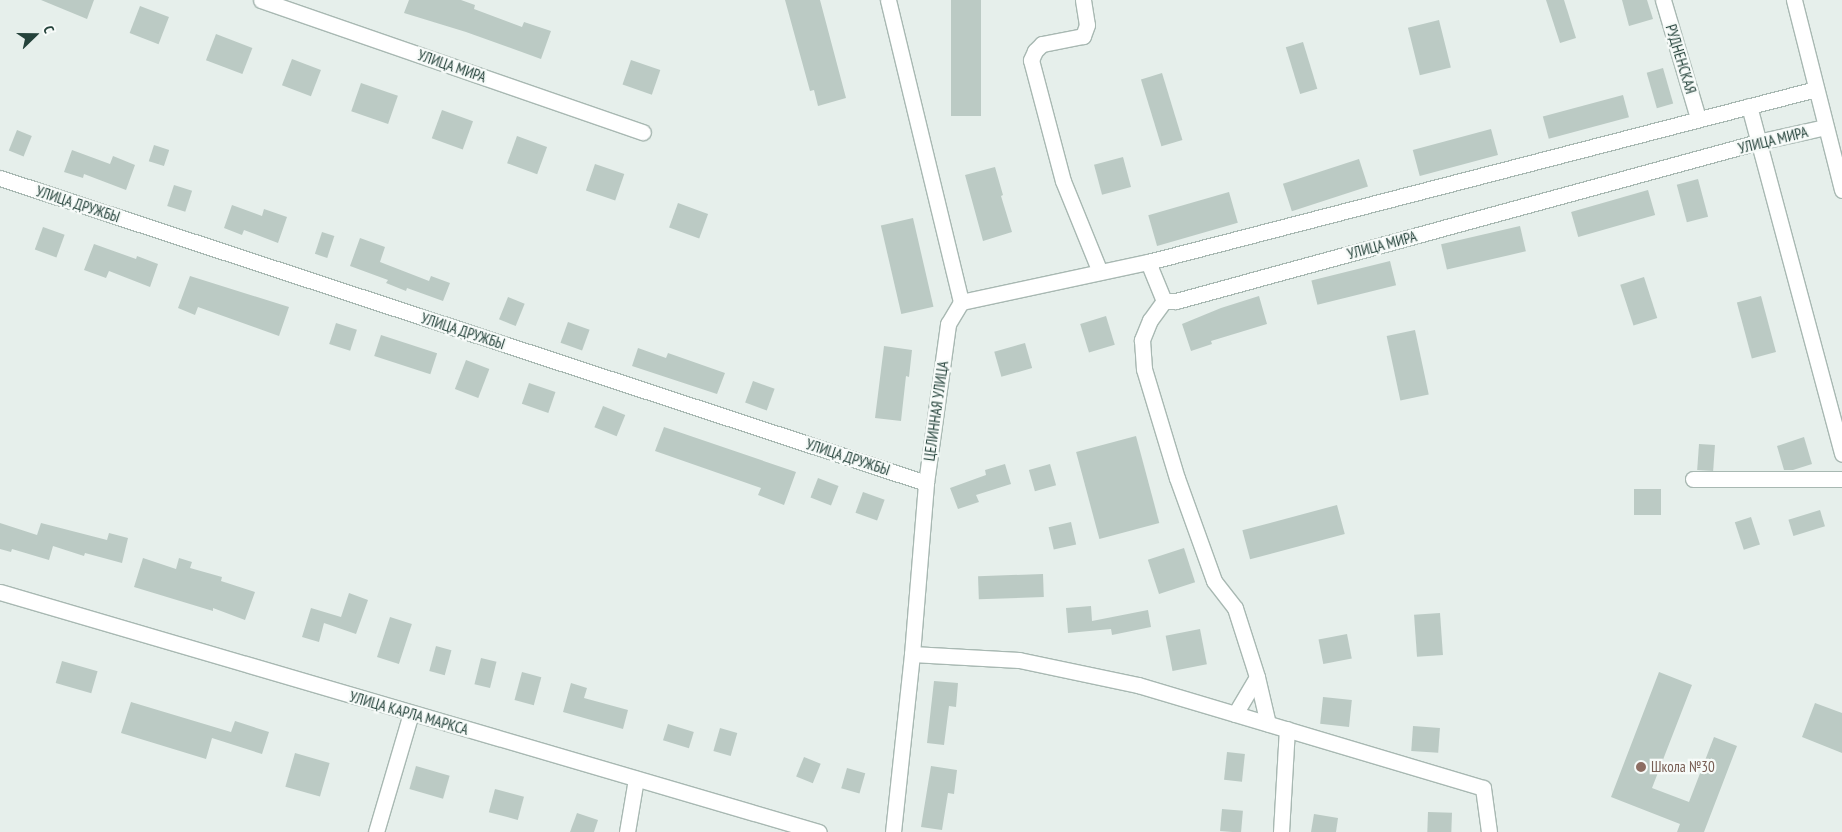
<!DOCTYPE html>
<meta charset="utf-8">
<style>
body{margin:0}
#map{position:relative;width:1842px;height:832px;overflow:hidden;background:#e6efeb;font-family:"PT Sans Narrow",sans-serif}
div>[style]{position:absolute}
.building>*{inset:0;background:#bbcac4;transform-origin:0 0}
.roads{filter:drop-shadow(1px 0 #a8b8b2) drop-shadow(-1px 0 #a8b8b2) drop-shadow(0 1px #a8b8b2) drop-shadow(0 -1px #a8b8b2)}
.street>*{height:15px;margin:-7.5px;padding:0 7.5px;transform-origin:7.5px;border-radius:7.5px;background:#fff}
.secondary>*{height:15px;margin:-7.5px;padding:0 7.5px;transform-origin:7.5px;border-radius:7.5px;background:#fff}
.dots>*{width:14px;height:14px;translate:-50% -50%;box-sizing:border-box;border:2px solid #f7fbf9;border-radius:50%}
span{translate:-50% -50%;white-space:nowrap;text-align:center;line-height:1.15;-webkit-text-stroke:4.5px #f7fbf9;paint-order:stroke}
.street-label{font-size:15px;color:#24423a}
.education-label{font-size:15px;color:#785e54}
.left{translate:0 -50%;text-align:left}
.north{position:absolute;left:10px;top:10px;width:50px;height:50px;-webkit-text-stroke:4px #f7fbf9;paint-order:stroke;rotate:68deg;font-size:14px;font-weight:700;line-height:20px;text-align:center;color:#24423a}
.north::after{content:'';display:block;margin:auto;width:18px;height:22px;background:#24423a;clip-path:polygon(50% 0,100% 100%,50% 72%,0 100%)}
</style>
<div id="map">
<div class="building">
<div style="clip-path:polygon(41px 0,94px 0,87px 19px)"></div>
<div style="clip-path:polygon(409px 0,461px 0,475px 5px,474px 9px,522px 27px,524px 22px,551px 31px,541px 59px,466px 32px,404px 13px)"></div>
<div style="clip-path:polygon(785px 0,820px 0,846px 98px,818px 106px,814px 90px,810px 91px)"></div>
<div style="left:951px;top:0;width:30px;height:116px"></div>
<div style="clip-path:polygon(1546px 0,1564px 0,1576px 38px,1560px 43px)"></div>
<div style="clip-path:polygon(1622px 0,1647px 0,1653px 19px,1629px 26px)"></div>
<div style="left:140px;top:6px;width:31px;height:29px;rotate:21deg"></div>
<div style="left:1439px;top:20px;width:49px;height:32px;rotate:76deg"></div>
<div style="left:216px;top:34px;width:39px;height:28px;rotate:21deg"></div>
<div style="left:1303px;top:42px;width:49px;height:18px;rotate:73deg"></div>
<div style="left:292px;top:59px;width:31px;height:28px;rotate:21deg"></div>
<div style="left:631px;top:60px;width:31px;height:26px;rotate:19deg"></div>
<div style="left:1663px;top:68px;width:37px;height:17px;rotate:74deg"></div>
<div style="left:1162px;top:73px;width:70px;height:22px;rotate:73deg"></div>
<div style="left:361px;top:83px;width:39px;height:30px;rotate:19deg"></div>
<div style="left:1623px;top:95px;width:23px;height:83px;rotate:75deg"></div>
<div style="left:442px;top:110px;width:33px;height:30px;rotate:20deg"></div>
<div style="left:1491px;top:129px;width:27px;height:81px;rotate:75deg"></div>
<div style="left:17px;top:130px;width:16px;height:22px;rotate:22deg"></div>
<div style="left:517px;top:136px;width:32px;height:29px;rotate:20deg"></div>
<div style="left:154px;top:145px;width:16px;height:17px;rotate:18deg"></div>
<div style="clip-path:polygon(72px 150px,110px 164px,113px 156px,135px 165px,126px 190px,84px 174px,83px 178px,64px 172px)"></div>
<div style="left:1123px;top:157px;width:31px;height:30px;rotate:75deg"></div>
<div style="left:1359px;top:159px;width:29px;height:80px;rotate:72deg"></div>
<div style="left:595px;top:164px;width:31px;height:28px;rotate:19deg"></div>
<div style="clip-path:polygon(995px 167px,1003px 195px,1001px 196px,1012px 232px,983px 241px,965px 175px)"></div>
<div style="left:1698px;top:179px;width:39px;height:22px;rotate:75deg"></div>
<div style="left:174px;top:185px;width:19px;height:22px;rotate:18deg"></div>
<div style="left:1648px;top:190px;width:26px;height:80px;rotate:74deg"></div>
<div style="left:1229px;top:192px;width:32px;height:84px;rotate:74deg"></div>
<div style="left:678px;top:203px;width:32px;height:26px;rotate:20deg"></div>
<div style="clip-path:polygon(232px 205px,262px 216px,264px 209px,287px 217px,278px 243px,244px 230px,242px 235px,224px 228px)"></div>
<div style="left:913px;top:218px;width:91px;height:33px;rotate:77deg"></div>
<div style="left:1520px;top:226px;width:26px;height:81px;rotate:77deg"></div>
<div style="left:43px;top:227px;width:23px;height:24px;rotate:20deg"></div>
<div style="left:322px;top:232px;width:13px;height:23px;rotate:18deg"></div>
<div style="clip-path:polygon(360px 238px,385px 247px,380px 262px,429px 281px,431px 276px,450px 283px,443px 301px,407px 288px,406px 291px,386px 283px,388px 280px,350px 266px)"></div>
<div style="clip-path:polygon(94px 244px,136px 259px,137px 256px,158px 264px,150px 287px,109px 271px,106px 278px,84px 270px)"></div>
<div style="left:1390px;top:261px;width:25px;height:81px;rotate:76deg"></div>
<div style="clip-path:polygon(190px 276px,289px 307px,279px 336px,198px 307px,195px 315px,178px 308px)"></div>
<div style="left:1644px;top:277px;width:43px;height:25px;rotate:72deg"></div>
<div style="clip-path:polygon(1259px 296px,1267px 324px,1211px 341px,1212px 344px,1191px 351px,1182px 324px,1221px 308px)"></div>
<div style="left:1761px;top:296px;width:58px;height:25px;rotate:75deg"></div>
<div style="left:508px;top:297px;width:18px;height:24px;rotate:22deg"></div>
<div style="left:1106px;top:316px;width:30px;height:27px;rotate:73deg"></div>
<div style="left:568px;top:322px;width:23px;height:22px;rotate:20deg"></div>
<div style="left:336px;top:323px;width:22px;height:22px;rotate:18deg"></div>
<div style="left:1415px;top:330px;width:66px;height:29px;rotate:78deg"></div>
<div style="left:381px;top:335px;width:59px;height:22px;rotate:18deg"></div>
<div style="left:1025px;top:343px;width:26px;height:32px;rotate:74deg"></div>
<div style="clip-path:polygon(884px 346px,912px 350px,909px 377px,906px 376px,901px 421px,875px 418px)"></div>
<div style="clip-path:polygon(638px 348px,666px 358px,668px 353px,725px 373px,717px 394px,632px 366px)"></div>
<div style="left:466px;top:360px;width:25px;height:31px;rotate:21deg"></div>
<div style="left:753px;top:381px;width:23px;height:23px;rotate:20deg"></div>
<div style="left:529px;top:383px;width:28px;height:22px;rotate:19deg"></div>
<div style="left:603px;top:406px;width:24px;height:23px;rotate:22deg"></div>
<div style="clip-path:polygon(664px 427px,796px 472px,784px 505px,758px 495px,761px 488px,655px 451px)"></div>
<div style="left:1136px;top:436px;width:90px;height:62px;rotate:75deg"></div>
<div style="clip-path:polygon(1804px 437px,1812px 464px,1793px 470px,1784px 470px,1777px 446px)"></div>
<div style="left:1699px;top:444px;width:16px;height:26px;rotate:4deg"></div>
<div style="clip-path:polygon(1005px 464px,1011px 484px,976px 495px,979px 502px,958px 509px,950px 488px,986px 475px,985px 470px)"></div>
<div style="left:1050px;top:464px;width:22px;height:22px;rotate:74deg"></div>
<div style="left:818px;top:478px;width:22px;height:21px;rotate:21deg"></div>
<div style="left:1634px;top:489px;width:27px;height:26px"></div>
<div style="left:863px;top:492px;width:23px;height:22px;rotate:20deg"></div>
<div style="left:1337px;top:505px;width:30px;height:98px;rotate:75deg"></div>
<div style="left:1820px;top:510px;width:17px;height:33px;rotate:73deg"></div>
<div style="left:1751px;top:517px;width:29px;height:17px;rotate:72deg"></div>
<div style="left:1071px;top:522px;width:23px;height:23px;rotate:77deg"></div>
<div style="clip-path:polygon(0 523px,37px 535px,41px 523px,107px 540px,109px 533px,128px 538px,122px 563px,85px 553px,84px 556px,53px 546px,49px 560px,12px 549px,11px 552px,0 549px)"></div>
<div style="left:1184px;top:548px;width:36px;height:38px;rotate:72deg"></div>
<div style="clip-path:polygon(143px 558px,176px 569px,179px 558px,192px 562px,190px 568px,222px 577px,221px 581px,255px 592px,245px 620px,213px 608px,213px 611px,134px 587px)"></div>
<div style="left:1043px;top:574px;width:23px;height:65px;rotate:88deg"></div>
<div style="clip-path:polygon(349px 593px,368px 600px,356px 634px,324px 623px,319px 642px,302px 637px,311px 608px,341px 617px)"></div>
<div style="clip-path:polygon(1091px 606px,1092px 621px,1148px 610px,1151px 627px,1112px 635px,1111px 629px,1068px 633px,1066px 608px)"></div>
<div style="left:1440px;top:613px;width:42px;height:26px;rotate:86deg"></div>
<div style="left:390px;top:617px;width:23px;height:42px;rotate:18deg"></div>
<div style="left:1200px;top:629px;width:36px;height:35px;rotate:79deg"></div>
<div style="left:1347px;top:634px;width:25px;height:29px;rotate:79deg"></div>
<div style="left:436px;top:646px;width:16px;height:26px;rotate:15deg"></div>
<div style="left:481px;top:658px;width:16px;height:27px;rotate:14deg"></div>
<div style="left:62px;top:661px;width:37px;height:23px;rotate:16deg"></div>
<div style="left:522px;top:672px;width:20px;height:29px;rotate:15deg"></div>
<div style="clip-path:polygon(1659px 672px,1692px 685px,1652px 788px,1689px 802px,1714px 737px,1737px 746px,1704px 832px,1677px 832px,1680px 824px,1611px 797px)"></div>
<div style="clip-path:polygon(934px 681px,958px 683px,956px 707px,949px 706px,944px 745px,927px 743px)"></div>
<div style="clip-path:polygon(571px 683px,587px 688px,584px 698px,628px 710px,623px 729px,563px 712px)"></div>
<div style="left:1323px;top:697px;width:29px;height:27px;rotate:6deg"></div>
<div style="clip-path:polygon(131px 702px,231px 732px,235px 721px,269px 732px,262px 754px,212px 738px,206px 759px,121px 733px)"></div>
<div style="clip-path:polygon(1815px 703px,1842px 713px,1842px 753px,1802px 737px)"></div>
<div style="left:668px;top:724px;width:27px;height:17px;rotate:17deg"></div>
<div style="left:1413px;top:726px;width:27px;height:25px;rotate:4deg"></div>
<div style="left:720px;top:728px;width:18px;height:24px;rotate:16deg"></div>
<div style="left:1227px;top:752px;width:18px;height:28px;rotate:6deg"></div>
<div style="left:295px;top:753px;width:36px;height:35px;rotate:16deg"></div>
<div style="left:804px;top:757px;width:18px;height:21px;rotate:22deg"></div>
<div style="left:416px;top:766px;width:35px;height:24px;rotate:16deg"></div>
<div style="clip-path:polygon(931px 766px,957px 770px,954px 794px,948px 793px,942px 830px,921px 827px)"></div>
<div style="left:847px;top:768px;width:19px;height:21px;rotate:16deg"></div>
<div style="left:495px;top:789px;width:30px;height:24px;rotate:15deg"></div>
<div style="left:1222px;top:809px;width:21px;height:22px;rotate:5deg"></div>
<div style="left:1428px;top:812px;width:24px;height:20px;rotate:2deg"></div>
<div style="clip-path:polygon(577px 813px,598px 820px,594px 832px,570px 832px)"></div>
<div style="clip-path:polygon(1314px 814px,1338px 818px,1336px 832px,1311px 832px)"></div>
</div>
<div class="roads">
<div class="street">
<div style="left:261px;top:0;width:404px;rotate:19.1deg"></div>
<div style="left:888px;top:0;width:311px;rotate:76.4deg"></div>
<div style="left:1083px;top:0;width:25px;rotate:81deg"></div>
<div style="left:1087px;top:25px;width:12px;rotate:110deg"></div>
<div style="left:1083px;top:36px;width:42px;rotate:169deg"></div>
<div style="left:1042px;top:44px;width:10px;rotate:135deg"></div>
<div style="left:1035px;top:51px;width:10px;rotate:114deg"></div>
<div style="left:1031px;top:60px;width:125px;rotate:75.2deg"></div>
<div style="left:1063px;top:181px;width:98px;rotate:67.9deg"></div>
<div style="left:1663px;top:0;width:123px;rotate:73.5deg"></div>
<div style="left:1749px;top:106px;width:360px;rotate:75deg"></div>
<div style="left:0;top:178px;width:975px;rotate:18.23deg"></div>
<div style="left:1164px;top:301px;width:24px;rotate:126deg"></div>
<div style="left:1150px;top:320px;width:22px;rotate:112deg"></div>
<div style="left:1142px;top:340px;width:29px;rotate:86deg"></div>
<div style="left:1144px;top:369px;width:114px;rotate:73.2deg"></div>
<div style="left:1177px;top:478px;width:109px;rotate:70.2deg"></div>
<div style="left:1214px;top:581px;width:34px;rotate:52deg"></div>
<div style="left:1235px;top:608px;width:72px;rotate:72.3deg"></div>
<div style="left:1257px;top:677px;width:43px;rotate:120.7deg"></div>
<div style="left:1693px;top:479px;width:149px"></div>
<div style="left:912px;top:654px;width:107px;rotate:3.2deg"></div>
<div style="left:1019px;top:660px;width:122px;rotate:11.9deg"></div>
<div style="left:1138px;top:685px;width:360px;rotate:16.6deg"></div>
<div style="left:1483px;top:788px;width:44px;rotate:82.2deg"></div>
<div style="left:1257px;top:677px;width:48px;rotate:76.8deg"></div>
<div style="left:376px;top:832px;width:124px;rotate:-73.6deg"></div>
<div style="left:627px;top:832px;width:54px;rotate:-80.4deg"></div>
<div style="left:1281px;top:832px;width:103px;rotate:-86.7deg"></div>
</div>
<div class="secondary">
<div style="left:1794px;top:0;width:196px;rotate:75.8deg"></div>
<div style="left:1148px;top:262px;width:42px;rotate:67.7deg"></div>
<div style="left:1164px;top:301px;width:12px"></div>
<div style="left:1176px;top:301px;width:603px;rotate:-15.28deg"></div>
<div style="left:1758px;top:142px;width:69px;rotate:-12.6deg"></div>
<div style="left:0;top:592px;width:853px;rotate:16.33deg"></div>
<div style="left:893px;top:832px;width:179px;rotate:-83.9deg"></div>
<div style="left:912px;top:654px;width:172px;rotate:-85.3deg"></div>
<div style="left:926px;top:483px;width:161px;rotate:-82.1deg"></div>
<div style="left:948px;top:324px;width:26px;rotate:-59deg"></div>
<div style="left:961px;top:302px;width:191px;rotate:-12.1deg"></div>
<div style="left:1148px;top:262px;width:690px;rotate:-14.52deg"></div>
</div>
</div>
<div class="dots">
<div style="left:1641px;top:767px;background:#8d6e63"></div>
</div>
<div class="street-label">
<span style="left:1681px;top:59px;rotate:73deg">РУДНЕНСКАЯ</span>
<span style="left:452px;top:66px;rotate:19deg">УЛИЦА МИРА</span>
<span style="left:1773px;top:140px;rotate:-14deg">УЛИЦА МИРА</span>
<span style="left:78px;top:204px;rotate:18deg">УЛИЦА ДРУЖБЫ</span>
<span style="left:1382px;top:245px;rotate:-15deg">УЛИЦА МИРА</span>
<span style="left:463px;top:331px;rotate:18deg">УЛИЦА ДРУЖБЫ</span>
<span style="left:936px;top:411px;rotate:-82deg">ЦЕЛИННАЯ УЛИЦА</span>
<span style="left:848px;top:457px;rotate:18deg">УЛИЦА ДРУЖБЫ</span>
<span style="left:409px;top:713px;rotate:16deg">УЛИЦА КАРЛА МАРКСА</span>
</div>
<div class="education-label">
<span class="left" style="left:1651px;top:767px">Школа №30</span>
</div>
<div class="north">С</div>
</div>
